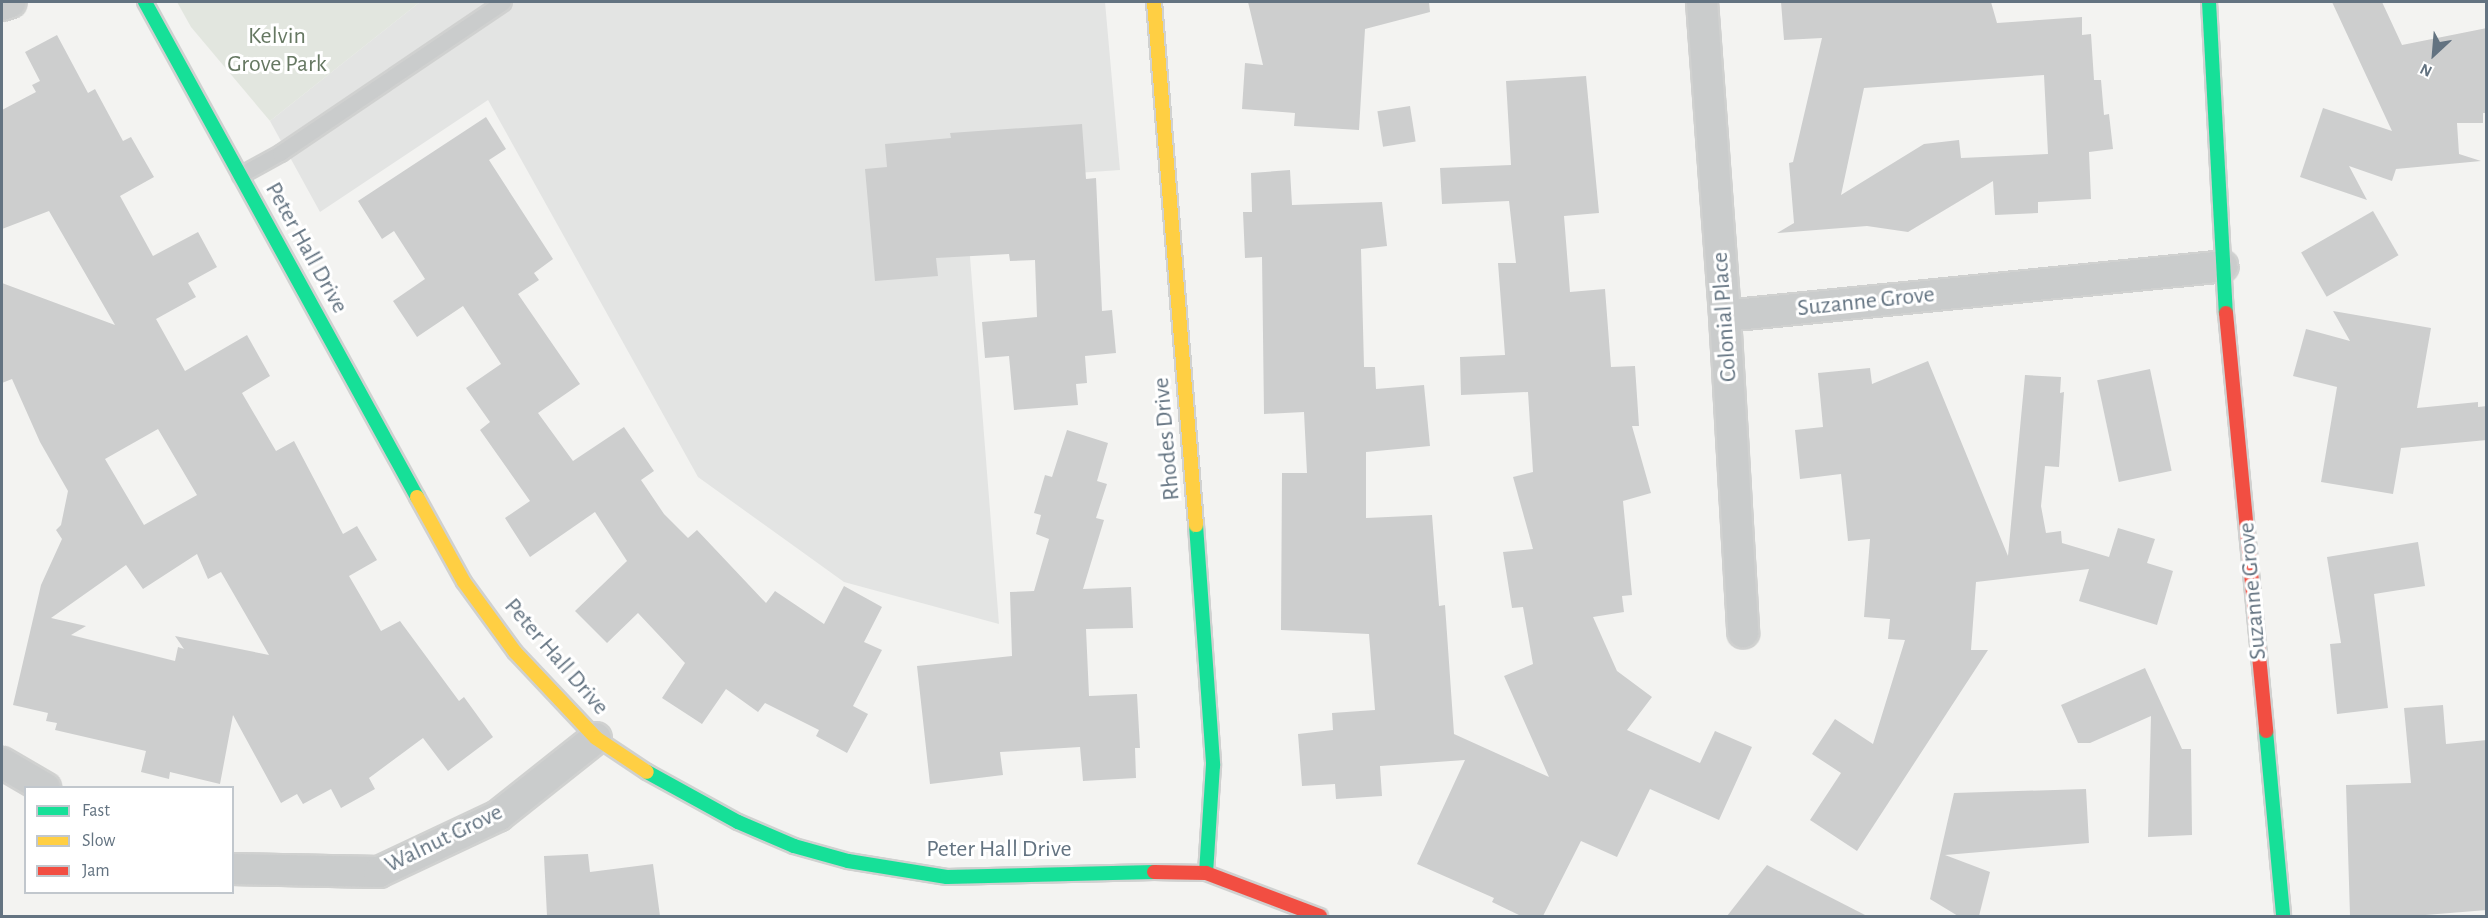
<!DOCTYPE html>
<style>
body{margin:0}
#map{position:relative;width:2488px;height:918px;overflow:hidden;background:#f3f3f1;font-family:"Alegreya Sans",sans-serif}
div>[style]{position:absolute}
.built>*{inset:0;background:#e3e4e3}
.green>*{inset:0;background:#e2e6df}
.building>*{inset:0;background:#cdcece;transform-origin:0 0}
.roads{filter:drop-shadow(2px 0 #d0d1d0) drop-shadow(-2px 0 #d0d1d0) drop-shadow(0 2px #d0d1d0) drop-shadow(0 -2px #d0d1d0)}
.lane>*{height:15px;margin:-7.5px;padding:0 7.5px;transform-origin:7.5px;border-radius:7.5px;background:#cacccc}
.street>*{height:30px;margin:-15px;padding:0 15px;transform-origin:15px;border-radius:15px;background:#cacccc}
.fast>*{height:14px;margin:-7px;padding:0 7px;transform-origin:7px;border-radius:7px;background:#16e098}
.slow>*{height:14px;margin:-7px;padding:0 7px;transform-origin:7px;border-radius:7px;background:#ffcf43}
.jam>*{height:14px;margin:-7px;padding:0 7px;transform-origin:7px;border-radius:7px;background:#f24e42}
span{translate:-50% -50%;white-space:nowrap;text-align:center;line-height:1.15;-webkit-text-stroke:6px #fff;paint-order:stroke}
.park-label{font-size:24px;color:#667862}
.street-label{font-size:24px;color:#637381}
.frame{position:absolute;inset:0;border:3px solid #637381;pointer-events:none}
.legend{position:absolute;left:24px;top:786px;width:210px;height:108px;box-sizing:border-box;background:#fff;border:2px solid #c1c7cd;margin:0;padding:8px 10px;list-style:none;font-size:18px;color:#637381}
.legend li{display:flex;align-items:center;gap:12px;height:30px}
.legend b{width:30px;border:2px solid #c1c7cd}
.north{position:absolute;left:2404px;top:24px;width:60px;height:60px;-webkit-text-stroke:4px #fff;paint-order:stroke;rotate:206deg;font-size:16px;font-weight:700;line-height:24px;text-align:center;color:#637381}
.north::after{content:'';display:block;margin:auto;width:21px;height:27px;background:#637381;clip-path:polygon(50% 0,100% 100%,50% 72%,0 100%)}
</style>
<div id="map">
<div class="built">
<div style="clip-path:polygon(420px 2px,1105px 2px,1120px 170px,964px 181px,999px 624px,844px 582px,698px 477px,488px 100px,320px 212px,270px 121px)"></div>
</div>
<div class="green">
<div style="clip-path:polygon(177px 2px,420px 2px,270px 121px,191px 27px)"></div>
</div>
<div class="building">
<div style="clip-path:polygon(1248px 2px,1429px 2px,1430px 12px,1365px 29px,1359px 130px,1294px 126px,1295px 113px,1242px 109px,1245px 63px,1263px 65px)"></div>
<div style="clip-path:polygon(evenodd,1781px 2px,1991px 2px,1997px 23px,2082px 17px,2082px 35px,2091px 34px,2094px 80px,2101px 80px,2104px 115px,2109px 114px,2113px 149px,2089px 152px,2091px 199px,2038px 202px,2038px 213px,1995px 215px,1993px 181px,1908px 232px,1867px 226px,1777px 233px,1794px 223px,1789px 163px,1793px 162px,1822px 38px,1784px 40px,1781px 2px,2044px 75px,2048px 154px,1961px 158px,1959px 140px,1924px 144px,1841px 195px,1864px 88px,2044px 75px)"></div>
<div style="clip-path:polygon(2332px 2px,2382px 2px,2402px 45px,2487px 28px,2487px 113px,2483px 113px,2483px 123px,2457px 123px,2459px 154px,2481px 161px,2396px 169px,2392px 181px,2349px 166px,2367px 200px,2300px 177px,2323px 108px,2392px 131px)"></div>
<div style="clip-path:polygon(evenodd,57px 35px,88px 93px,95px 89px,123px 141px,131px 137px,154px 177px,120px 196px,153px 256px,198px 232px,217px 267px,188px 283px,196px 297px,156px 319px,185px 371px,247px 335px,270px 376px,242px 393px,276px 451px,294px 441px,343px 534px,357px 526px,377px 560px,349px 576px,381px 631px,400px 621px,459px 701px,464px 697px,493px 737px,448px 771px,423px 738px,369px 778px,375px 789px,341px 808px,331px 789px,303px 804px,297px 794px,281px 803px,233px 715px,220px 784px,170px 772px,169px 779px,141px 772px,146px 751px,55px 730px,57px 723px,46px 721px,48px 713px,13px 705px,41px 585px,62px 539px,56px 530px,61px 525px,68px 491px,40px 442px,12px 379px,2px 383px,2px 283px,115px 325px,49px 211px,2px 229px,2px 110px,36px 92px,32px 85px,40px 81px,25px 52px,57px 35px,158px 429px,197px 495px,144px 525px,105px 459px,158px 429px,57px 35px,197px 554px,208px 579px,221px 572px,269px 655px,175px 636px,184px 649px,178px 647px,175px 661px,71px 635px,86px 626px,51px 618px,126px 565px,143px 589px,197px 554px)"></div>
<div style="clip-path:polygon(1586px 76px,1599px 213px,1564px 216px,1570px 292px,1605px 289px,1611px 367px,1635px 366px,1639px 426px,1632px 426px,1651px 493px,1623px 501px,1632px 595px,1622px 596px,1624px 612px,1593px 617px,1617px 671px,1652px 697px,1627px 730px,1700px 763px,1715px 731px,1752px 747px,1719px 820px,1650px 789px,1617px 857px,1581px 841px,1543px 916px,1521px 916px,1492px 902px,1494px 898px,1417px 864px,1465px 760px,1380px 766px,1382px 796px,1336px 799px,1335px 784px,1302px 786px,1298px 734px,1333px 730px,1332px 713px,1375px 710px,1369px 634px,1281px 630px,1282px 473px,1307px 473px,1304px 412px,1264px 414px,1262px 257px,1245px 258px,1243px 212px,1252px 212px,1251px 173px,1290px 170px,1292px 205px,1382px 202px,1387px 246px,1361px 249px,1364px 367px,1375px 367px,1376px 389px,1424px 385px,1430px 446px,1366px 452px,1366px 518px,1432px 515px,1439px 606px,1445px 605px,1454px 734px,1549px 777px,1504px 676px,1533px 664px,1523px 607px,1512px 608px,1503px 552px,1533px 549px,1513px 477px,1533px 472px,1528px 392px,1461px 395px,1460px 357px,1505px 355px,1498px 263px,1516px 263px,1509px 201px,1442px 204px,1440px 168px,1511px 165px,1506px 81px)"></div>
<div style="left:1410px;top:106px;width:36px;height:33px;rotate:81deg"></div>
<div style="clip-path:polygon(486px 117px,506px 149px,489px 160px,553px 259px,534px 273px,539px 280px,518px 294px,580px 384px,538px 413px,573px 461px,624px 427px,654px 471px,641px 480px,664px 514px,688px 538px,697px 530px,766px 603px,775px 591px,824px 624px,844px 586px,882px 607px,864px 642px,882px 650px,853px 706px,868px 714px,847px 753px,816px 736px,819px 730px,765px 703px,758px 712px,726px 689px,702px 724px,662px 698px,685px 663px,638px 613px,607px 643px,575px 611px,627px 561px,595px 512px,530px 557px,505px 518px,530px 501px,480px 430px,490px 422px,466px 388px,501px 364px,463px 306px,417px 337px,393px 301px,425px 279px,394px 231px,382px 239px,358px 201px)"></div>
<div style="clip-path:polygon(1082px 124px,1086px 179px,1096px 178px,1102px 311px,1112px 310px,1116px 353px,1085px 356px,1087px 383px,1076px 384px,1078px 405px,1014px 410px,1009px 356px,985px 358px,982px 322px,1037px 317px,1035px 260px,1010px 261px,1009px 254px,936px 258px,938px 276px,875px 281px,865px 169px,887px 167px,885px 144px,951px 138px,950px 133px)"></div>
<div style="left:2373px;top:211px;width:51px;height:83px;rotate:60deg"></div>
<div style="clip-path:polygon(2333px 311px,2431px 328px,2417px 408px,2478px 402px,2478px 407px,2487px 406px,2487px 440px,2401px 448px,2393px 494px,2321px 482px,2337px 387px,2293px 376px,2306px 329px,2350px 341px)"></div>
<div style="clip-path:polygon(1928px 361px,2008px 556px,2025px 375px,2061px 377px,2060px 393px,2064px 392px,2059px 467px,2045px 466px,2041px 506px,2046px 533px,2061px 531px,2062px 543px,2109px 557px,2118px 528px,2155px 539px,2147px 563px,2173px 571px,2157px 625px,2079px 601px,2089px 569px,1976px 582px,1971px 650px,1988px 650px,1857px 851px,1810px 820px,1841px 773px,1812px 754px,1835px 719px,1873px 744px,1905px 640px,1888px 639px,1890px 619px,1864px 617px,1870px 539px,1848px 541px,1841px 474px,1800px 479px,1795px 430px,1823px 427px,1818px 373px,1870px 368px,1872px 384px)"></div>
<div style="left:2150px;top:369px;width:104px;height:54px;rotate:78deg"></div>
<div style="clip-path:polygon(1067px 430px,1108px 443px,1097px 481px,1107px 484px,1096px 518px,1104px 520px,1083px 589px,1131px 587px,1133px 628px,1086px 629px,1089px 696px,1137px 694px,1140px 748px,1135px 748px,1136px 778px,1083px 781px,1080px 747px,1000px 752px,1003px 775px,930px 784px,917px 666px,1012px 656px,1010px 592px,1034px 591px,1049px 539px,1036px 534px,1041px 515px,1034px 513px,1045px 475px,1052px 477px)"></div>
<div style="clip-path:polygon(2418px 542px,2425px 586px,2374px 594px,2388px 708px,2337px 714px,2330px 644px,2341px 643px,2327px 557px)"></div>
<div style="clip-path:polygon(2145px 668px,2182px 749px,2191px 749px,2192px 835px,2148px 837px,2151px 716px,2090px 743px,2078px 743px,2061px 705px)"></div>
<div style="clip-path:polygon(2443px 705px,2446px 744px,2487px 740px,2487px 910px,2413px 916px,2350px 916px,2346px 785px,2411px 783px,2404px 708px)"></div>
<div style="clip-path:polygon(2086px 789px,2089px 843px,1945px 855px,1990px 872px,1979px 916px,1958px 916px,1930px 899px,1954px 793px)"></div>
<div style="clip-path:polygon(588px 854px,590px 872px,653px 864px,660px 916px,547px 916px,544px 856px)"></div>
<div style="clip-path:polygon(1767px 865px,1867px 916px,1727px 916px)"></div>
</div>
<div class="roads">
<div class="lane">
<div style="left:240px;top:175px;width:46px;rotate:-28.8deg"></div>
<div style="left:280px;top:153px;width:269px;rotate:-34.1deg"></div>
</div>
<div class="street">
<div style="left:1702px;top:2px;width:315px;rotate:85.8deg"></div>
<div style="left:1725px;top:316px;width:317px;rotate:86.7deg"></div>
<div style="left:2px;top:5px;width:9px;rotate:-18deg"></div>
<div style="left:1725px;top:316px;width:500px;rotate:-5.7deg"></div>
<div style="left:2px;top:763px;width:50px;rotate:30.2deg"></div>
<div style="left:232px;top:869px;width:147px;rotate:1.2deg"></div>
<div style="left:379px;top:872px;width:132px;rotate:-25.2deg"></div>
<div style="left:498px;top:816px;width:125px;rotate:-38.5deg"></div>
</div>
<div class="fast">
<div style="left:145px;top:2px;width:565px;rotate:61.21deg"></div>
<div style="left:2209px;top:2px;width:311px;rotate:86.9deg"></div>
<div style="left:1196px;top:525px;width:241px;rotate:85.9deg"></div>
<div style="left:1213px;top:765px;width:108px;rotate:93.7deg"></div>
<div style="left:2266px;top:731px;width:186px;rotate:84.7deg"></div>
<div style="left:647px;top:772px;width:104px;rotate:28.8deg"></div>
<div style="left:738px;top:822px;width:61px;rotate:23.2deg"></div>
<div style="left:794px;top:846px;width:56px;rotate:15.5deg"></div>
<div style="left:848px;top:861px;width:100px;rotate:9.2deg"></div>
<div style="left:947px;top:877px;width:207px;rotate:-1.4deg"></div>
</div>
<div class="slow">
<div style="left:1154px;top:2px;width:525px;rotate:85.41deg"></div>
<div style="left:417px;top:497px;width:97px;rotate:61.1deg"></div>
<div style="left:464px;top:582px;width:87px;rotate:53.9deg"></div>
<div style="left:515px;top:652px;width:118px;rotate:46.7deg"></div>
<div style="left:596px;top:738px;width:61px;rotate:33.7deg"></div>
</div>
<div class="jam">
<div style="left:2226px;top:313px;width:420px;rotate:84.5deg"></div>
<div style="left:1154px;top:872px;width:52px;rotate:1.1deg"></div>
<div style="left:1206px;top:873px;width:122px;rotate:20.7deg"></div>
</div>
</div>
<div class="park-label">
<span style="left:277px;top:51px">Kelvin<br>Grove Park</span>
</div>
<div class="street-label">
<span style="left:306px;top:248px;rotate:61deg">Peter Hall Drive</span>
<span style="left:1866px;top:302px;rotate:-6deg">Suzanne Grove</span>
<span style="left:1725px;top:317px;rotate:-94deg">Colonial Place</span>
<span style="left:1167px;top:439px;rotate:-95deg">Rhodes Drive</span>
<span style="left:2253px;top:591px;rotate:-95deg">Suzanne Grove</span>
<span style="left:556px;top:657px;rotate:49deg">Peter Hall Drive</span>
<span style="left:444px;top:839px;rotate:-26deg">Walnut Grove</span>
<span style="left:999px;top:850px">Peter Hall Drive</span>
</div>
<div class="frame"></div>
<ul class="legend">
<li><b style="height:8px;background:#16e098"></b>Fast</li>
<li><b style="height:8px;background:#ffcf43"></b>Slow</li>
<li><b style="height:8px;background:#f24e42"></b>Jam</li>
</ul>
<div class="north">N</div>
</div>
